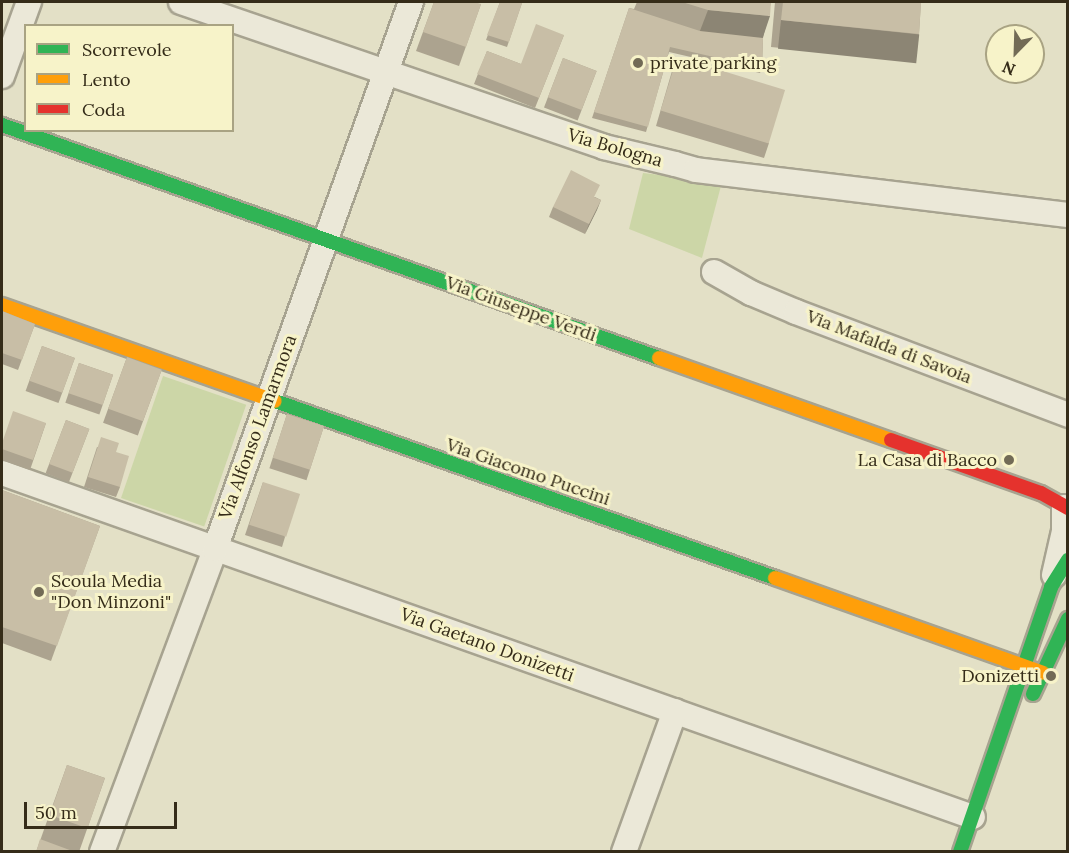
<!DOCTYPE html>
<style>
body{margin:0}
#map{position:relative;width:1069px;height:853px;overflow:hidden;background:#e3e0c6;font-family:Lora,serif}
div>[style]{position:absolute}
.green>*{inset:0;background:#ccd6a7;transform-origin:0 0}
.roads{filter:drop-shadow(2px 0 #a7a390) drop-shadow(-2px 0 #a7a390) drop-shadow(0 2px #a7a390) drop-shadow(0 -2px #a7a390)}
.street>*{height:24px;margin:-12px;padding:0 12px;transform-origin:12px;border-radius:12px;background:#ebe8d8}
.fast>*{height:14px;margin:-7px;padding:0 7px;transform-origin:7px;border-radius:7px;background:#30b455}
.slow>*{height:14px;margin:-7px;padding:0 7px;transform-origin:7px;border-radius:7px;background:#ff9f0a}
.jam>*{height:14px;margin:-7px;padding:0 7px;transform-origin:7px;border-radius:7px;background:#e5322d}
.wall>*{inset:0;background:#aca38f;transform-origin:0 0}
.shaded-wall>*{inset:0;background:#8c8574;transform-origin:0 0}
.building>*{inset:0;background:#c8bea6;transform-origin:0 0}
.dots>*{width:16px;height:16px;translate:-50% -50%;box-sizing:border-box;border:3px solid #f7f3c9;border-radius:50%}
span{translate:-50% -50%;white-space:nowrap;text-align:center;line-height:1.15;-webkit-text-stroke:6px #f7f3c9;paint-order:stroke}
.poi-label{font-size:18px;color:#352c19}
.left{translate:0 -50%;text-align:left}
.right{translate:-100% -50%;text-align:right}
.street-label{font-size:18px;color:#352c19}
.frame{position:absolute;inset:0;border:3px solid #352c19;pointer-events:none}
.legend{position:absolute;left:24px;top:24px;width:210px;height:108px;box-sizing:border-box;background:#f7f3c9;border:2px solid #a9a383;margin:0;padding:8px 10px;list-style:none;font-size:18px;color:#352c19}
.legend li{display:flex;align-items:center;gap:12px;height:30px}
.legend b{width:30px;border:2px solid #a9a383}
.north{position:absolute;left:985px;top:24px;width:60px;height:60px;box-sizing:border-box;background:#f7f3c9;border:2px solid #a9a383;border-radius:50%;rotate:203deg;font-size:16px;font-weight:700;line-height:24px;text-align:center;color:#352c19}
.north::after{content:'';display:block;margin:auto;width:21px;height:27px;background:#726b56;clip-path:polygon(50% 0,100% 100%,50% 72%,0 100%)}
.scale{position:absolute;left:24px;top:802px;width:153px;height:27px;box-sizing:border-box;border:3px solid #352c19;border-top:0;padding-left:8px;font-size:18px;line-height:21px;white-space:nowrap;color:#352c19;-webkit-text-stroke:4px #f7f3c9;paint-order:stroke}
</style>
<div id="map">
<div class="green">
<div style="clip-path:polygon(643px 173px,722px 182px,702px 258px,629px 229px)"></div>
<div style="left:163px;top:376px;width:88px;height:129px;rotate:19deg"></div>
</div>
<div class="roads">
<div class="street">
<div style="left:181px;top:2px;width:447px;rotate:18.9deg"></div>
<div style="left:604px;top:147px;width:73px;rotate:13.5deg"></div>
<div style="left:675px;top:164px;width:22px;rotate:16deg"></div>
<div style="left:696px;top:170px;width:375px;rotate:6.9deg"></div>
<div style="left:2px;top:76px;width:79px;rotate:-70deg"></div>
<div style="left:714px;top:272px;width:43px;rotate:29.6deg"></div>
<div style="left:751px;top:293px;width:49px;rotate:22.9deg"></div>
<div style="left:796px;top:312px;width:291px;rotate:20.7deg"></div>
<div style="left:2px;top:473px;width:1030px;rotate:19.51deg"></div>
<div style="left:1054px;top:575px;width:45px;rotate:-77.2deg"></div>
<div style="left:1064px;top:531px;width:24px;rotate:-90deg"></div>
<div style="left:102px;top:852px;width:323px;rotate:-69.5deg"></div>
<div style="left:215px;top:549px;width:581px;rotate:-70.29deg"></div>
<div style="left:624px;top:852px;width:150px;rotate:-70.1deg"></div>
</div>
<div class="fast">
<div style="left:2px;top:125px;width:697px;rotate:19.53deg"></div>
<div style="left:275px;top:401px;width:530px;rotate:19.49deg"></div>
<div style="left:1033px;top:694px;width:83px;rotate:-65deg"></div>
<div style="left:960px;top:852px;width:280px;rotate:-71deg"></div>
<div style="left:1051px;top:587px;width:32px;rotate:-58deg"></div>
</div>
<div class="slow">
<div style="left:2px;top:305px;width:289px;rotate:19.4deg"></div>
<div style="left:659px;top:358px;width:246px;rotate:19.5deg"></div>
<div style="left:775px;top:578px;width:284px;rotate:19.5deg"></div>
</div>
<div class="jam">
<div style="left:891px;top:440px;width:159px;rotate:19.5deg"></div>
<div style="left:1041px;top:493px;width:31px;rotate:29deg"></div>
</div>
</div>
<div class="wall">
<div style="clip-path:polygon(434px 2px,481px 4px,459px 66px,416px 51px)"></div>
<div style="clip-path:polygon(500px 2px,522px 3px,507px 47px,486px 40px)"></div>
<div style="clip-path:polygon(637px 2px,771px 2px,763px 38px,762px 68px,760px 73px,669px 52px,646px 132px,592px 118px,629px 8px,634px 9px)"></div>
<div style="clip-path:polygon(775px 2px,921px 2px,919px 34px,909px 61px,771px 47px)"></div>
<div style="clip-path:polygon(564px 35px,535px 108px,474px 84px,487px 51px,521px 64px)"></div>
<div style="clip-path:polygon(677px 57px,769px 143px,764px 158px,656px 126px,672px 71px)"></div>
<div style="left:563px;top:58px;width:36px;height:53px;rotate:21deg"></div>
<div style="clip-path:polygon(595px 197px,601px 200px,585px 234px,549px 217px,553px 207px)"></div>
<div style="clip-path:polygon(2px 311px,35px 324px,18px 370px,2px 364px)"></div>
<div style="left:42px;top:346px;width:35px;height:48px;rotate:20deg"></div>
<div style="left:127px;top:357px;width:37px;height:70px;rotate:20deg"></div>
<div style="left:79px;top:363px;width:36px;height:42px;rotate:19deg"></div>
<div style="left:287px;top:414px;width:39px;height:57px;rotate:18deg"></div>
<div style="left:66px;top:420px;width:25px;height:57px;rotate:21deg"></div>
<div style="clip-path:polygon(46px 423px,30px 470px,2px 460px,2px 443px)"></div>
<div style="clip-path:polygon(97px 447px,116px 452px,120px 487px,116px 497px,84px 487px)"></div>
<div style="clip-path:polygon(263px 482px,285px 537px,282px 547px,245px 535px)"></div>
<div style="clip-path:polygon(2px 490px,100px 526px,51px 661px,2px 643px)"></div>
<div style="clip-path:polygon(67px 765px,105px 778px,79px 852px,36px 852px)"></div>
</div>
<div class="shaded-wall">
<div style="clip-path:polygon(708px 10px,770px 16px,761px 43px,698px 36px)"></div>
<div style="left:781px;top:20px;width:139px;height:29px;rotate:6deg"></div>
<div style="clip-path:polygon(601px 200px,597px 210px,585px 234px,589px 224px)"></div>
</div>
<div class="building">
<div style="clip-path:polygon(434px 2px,474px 2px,481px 4px,466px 47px,423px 32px)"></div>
<div style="clip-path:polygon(500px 2px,520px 2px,522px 3px,509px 42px,487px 35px)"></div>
<div style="clip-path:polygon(682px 2px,771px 2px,770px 16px,708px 10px)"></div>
<div style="clip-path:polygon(783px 2px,921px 2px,919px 34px,781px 20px)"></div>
<div style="clip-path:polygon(629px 8px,700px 31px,763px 38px,762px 68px,670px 47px,648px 127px,594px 112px)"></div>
<div style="clip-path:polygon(536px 24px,564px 35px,539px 98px,477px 74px,487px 51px,521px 64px)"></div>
<div style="left:677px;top:57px;width:113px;height:56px;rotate:17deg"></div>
<div style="left:563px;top:58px;width:36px;height:42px;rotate:21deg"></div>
<div style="clip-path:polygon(571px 170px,600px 185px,594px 197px,601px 200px,589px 224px,553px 207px)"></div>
<div style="clip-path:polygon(2px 311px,35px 324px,22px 360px,2px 353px)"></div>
<div style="left:42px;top:346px;width:35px;height:37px;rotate:20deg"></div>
<div style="left:127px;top:357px;width:37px;height:55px;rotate:20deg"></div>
<div style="left:79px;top:363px;width:36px;height:32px;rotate:19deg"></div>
<div style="clip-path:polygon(13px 411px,46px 423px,33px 460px,2px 449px,2px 443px)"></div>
<div style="left:287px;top:414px;width:39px;height:46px;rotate:18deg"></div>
<div style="left:66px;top:420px;width:25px;height:47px;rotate:21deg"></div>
<div style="clip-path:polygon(101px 437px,119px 443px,116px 452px,129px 456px,120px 487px,88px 477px)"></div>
<div style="left:263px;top:482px;width:39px;height:45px;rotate:18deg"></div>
<div style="clip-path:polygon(2px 490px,100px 526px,57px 646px,2px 627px)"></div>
<div style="left:67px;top:765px;width:40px;height:53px;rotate:19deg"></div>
<div style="clip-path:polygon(40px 839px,75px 852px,36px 852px)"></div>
</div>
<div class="dots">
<div style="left:638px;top:63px;background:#726b56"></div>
<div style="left:1009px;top:460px;background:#726b56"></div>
<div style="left:39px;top:592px;background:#726b56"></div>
<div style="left:1051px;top:676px;background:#726b56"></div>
</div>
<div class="poi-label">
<span class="left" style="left:650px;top:63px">private parking</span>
<span class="right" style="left:997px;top:460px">La Casa di Bacco</span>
<span class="left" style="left:51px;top:592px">Scoula Media<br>"Don Minzoni"</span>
<span class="right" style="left:1039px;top:676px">Donizetti</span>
</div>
<div class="street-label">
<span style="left:615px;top:148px;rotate:16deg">Via Bologna</span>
<span style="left:521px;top:309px;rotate:20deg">Via Giuseppe Verdi</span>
<span style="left:889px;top:347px;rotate:21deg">Via Mafalda di Savoia</span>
<span style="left:258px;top:427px;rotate:-70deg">Via Alfonso Lamarmora</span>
<span style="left:528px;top:472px;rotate:19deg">Via Giacomo Puccini</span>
<span style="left:487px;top:645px;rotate:20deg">Via Gaetano Donizetti</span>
</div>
<div class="frame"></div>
<ul class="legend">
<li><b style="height:8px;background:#30b455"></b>Scorrevole</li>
<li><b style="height:8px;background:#ff9f0a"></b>Lento</li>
<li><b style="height:8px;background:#e5322d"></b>Coda</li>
</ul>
<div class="north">N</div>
<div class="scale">50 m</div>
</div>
